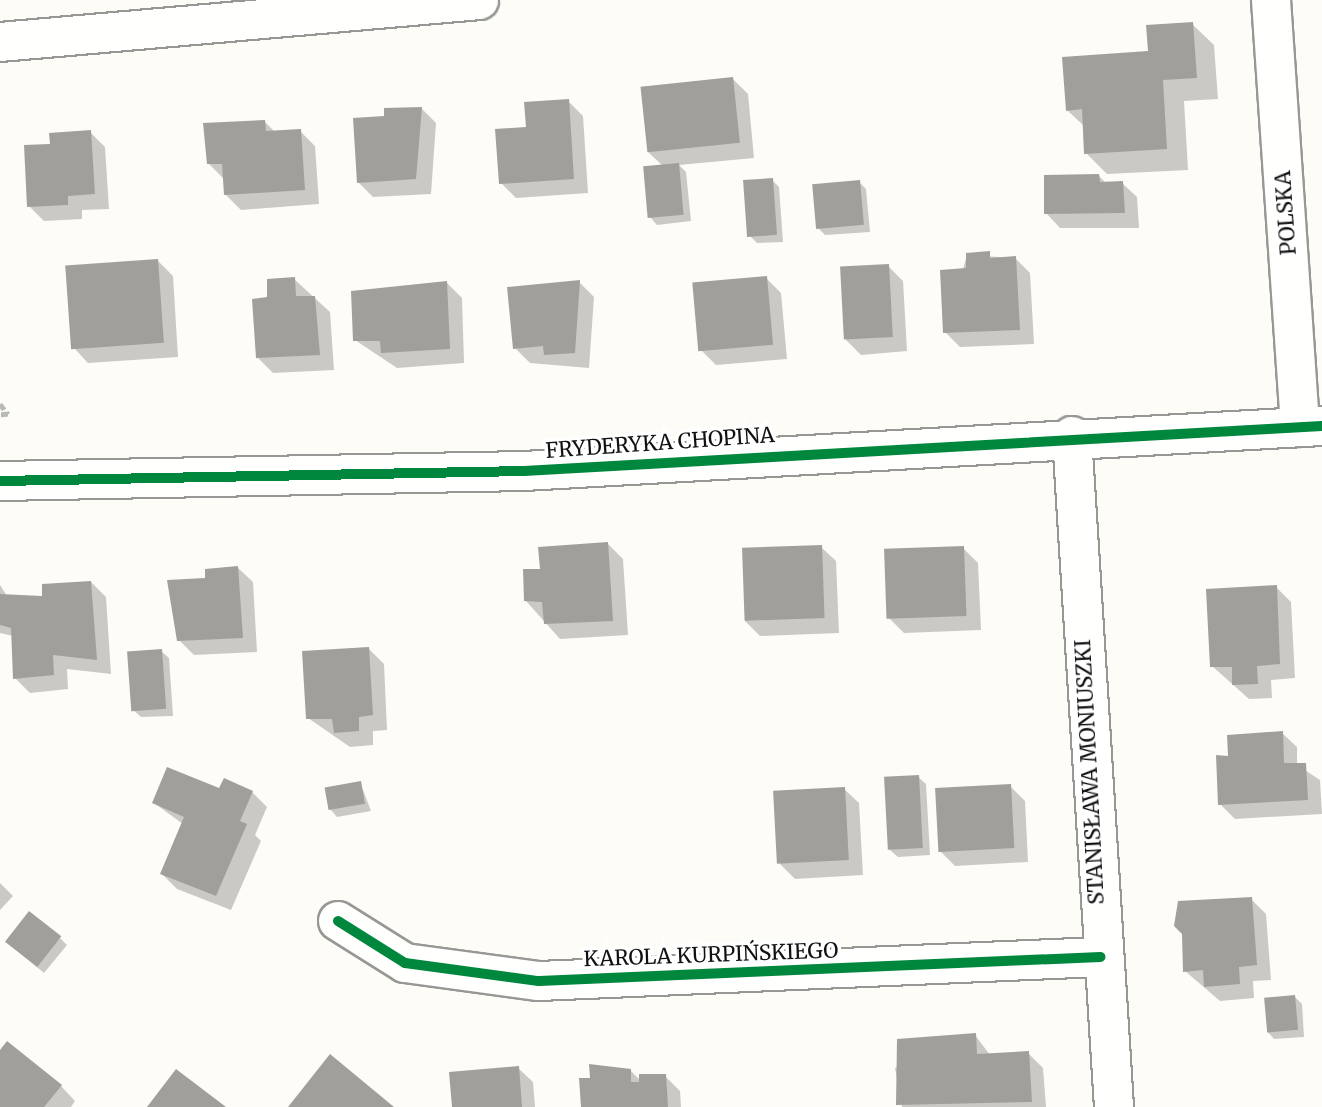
<!DOCTYPE html>
<meta charset="utf-8">
<style>
body{margin:0}
#map{position:relative;width:1322px;height:1107px;overflow:hidden;background:#fdfcf7;font-family:Merriweather,serif}
div>[style]{position:absolute}
.shadow>*{inset:0;background:#0003}
.building>*{inset:0;background:#a19f9c;transform-origin:0 0}
.path>*{height:4.5px;margin-top:-2.25px;transform-origin:0;background:repeating-linear-gradient(90deg,#b9b9b8 0 7px,transparent 0 10.5px)}
.roads{filter:drop-shadow(2px 0 #979795) drop-shadow(-2px 0 #979795) drop-shadow(0 2px #979795) drop-shadow(0 -2px #979795)}
.street>*{height:38px;margin:-19px;padding:0 19px;transform-origin:19px;border-radius:19px;background:#fffffe}
.cycleway>*{height:10px;margin:-5px;padding:0 5px;transform-origin:5px;border-radius:5px;background:#00873e}
span{translate:-50% -50%;white-space:nowrap;text-align:center;line-height:1.15;-webkit-text-stroke:7px #fff;paint-order:stroke}
.street-label{font-size:21px;color:#111}
</style>
<div id="map">
<div class="shadow">
<div style="clip-path:polygon(1192px 24px,1214px 45px,1218px 99px,1184px 101px,1188px 170px,1107px 174px,1086px 153px,1085px 127px,1067px 110px)"></div>
<div style="clip-path:polygon(733px 79px,748px 94px,754px 158px,679px 165px,686px 172px,691px 221px,657px 225px,650px 217px,663px 166px,648px 152px)"></div>
<div style="clip-path:polygon(568px 101px,583px 116px,588px 193px,516px 198px,501px 183px,527px 128px)"></div>
<div style="clip-path:polygon(421px 108px,436px 123px,431px 194px,373px 197px,358px 182px)"></div>
<div style="clip-path:polygon(265px 122px,275px 132px,300px 131px,315px 146px,319px 204px,241px 210px,226px 195px,225px 180px,209px 164px)"></div>
<div style="clip-path:polygon(90px 132px,105px 147px,109px 209px,82px 210px,82px 219px,44px 221px,29px 206px,52px 145px)"></div>
<div style="clip-path:polygon(1099px 176px,1106px 183px,1122px 183px,1137px 197px,1139px 228px,1060px 228px,1046px 213px)"></div>
<div style="clip-path:polygon(772px 180px,779px 187px,783px 242px,757px 243px,750px 236px)"></div>
<div style="clip-path:polygon(859px 182px,866px 189px,870px 232px,825px 235px,818px 228px)"></div>
<div style="clip-path:polygon(967px 255px,1015px 258px,1030px 273px,1034px 344px,960px 347px,945px 332px)"></div>
<div style="clip-path:polygon(158px 261px,173px 276px,178px 357px,88px 363px,74px 348px)"></div>
<div style="clip-path:polygon(888px 266px,903px 281px,907px 351px,861px 355px,846px 340px)"></div>
<div style="clip-path:polygon(766px 278px,781px 293px,787px 359px,716px 365px,701px 350px)"></div>
<div style="clip-path:polygon(294px 279px,330px 312px,334px 370px,273px 373px,258px 358px,269px 299px)"></div>
<div style="clip-path:polygon(579px 282px,594px 297px,589px 368px,530px 363px,515px 348px)"></div>
<div style="clip-path:polygon(447px 283px,462px 298px,464px 363px,397px 368px,355px 340px)"></div>
<div style="clip-path:polygon(608px 544px,623px 559px,628px 635px,560px 639px,526px 601px,542px 571px)"></div>
<div style="clip-path:polygon(821px 547px,836px 561px,839px 633px,760px 636px,745px 621px)"></div>
<div style="clip-path:polygon(963px 548px,978px 563px,981px 630px,904px 633px,889px 618px)"></div>
<div style="clip-path:polygon(238px 568px,253px 582px,257px 652px,194px 655px,179px 640px,169px 582px,206px 580px)"></div>
<div style="clip-path:polygon(91px 582px,106px 597px,111px 674px,67px 669px,68px 689px,30px 693px,15px 678px,13px 636px,0 633px,0 585px,7px 596px,43px 598px)"></div>
<div style="clip-path:polygon(1276px 587px,1291px 602px,1295px 678px,1271px 680px,1272px 698px,1249px 699px,1212px 666px)"></div>
<div style="clip-path:polygon(369px 649px,384px 664px,387px 730px,373px 731px,373px 745px,350px 747px,308px 718px)"></div>
<div style="clip-path:polygon(161px 651px,169px 658px,173px 716px,141px 717px,133px 710px)"></div>
<div style="clip-path:polygon(1282px 733px,1297px 747px,1297px 765px,1320px 780px,1322px 814px,1235px 819px,1220px 804px,1230px 757px)"></div>
<div style="clip-path:polygon(918px 777px,926px 784px,930px 855px,898px 857px,890px 850px)"></div>
<div style="clip-path:polygon(360px 782px,371px 811px,337px 817px,330px 809px)"></div>
<div style="clip-path:polygon(1010px 786px,1025px 801px,1028px 862px,955px 866px,940px 851px)"></div>
<div style="clip-path:polygon(844px 789px,859px 803px,863px 875px,795px 879px,780px 864px)"></div>
<div style="clip-path:polygon(220px 790px,252px 792px,267px 807px,255px 835px,261px 841px,231px 910px,177px 889px,162px 874px,183px 824px,154px 803px)"></div>
<div style="clip-path:polygon(0 883px,13px 896px,0 910px)"></div>
<div style="clip-path:polygon(1251px 899px,1266px 914px,1271px 980px,1253px 981px,1254px 998px,1220px 1001px,1185px 971px,1184px 934px)"></div>
<div style="clip-path:polygon(59px 937px,67px 945px,44px 973px,15px 949px)"></div>
<div style="clip-path:polygon(1295px 997px,1302px 1004px,1304px 1037px,1274px 1039px,1267px 1031px)"></div>
<div style="clip-path:polygon(975px 1035px,990px 1055px,1028px 1053px,1043px 1068px,1046px 1107px,902px 1107px,895px 1068px)"></div>
<div style="clip-path:polygon(0 1053px,61px 1086px,75px 1101px,71px 1107px,0 1107px)"></div>
<div style="clip-path:polygon(518px 1068px,533px 1082px,535px 1107px,453px 1107px)"></div>
<div style="clip-path:polygon(630px 1070px,641px 1081px,665px 1076px,680px 1091px,681px 1107px,582px 1107px)"></div>
</div>
<div class="building">
<div style="clip-path:polygon(1193px 22px,1197px 78px,1163px 80px,1167px 149px,1084px 154px,1082px 109px,1066px 111px,1062px 57px,1148px 51px,1146px 25px)"></div>
<div style="left:733px;top:77px;width:66px;height:93px;rotate:84deg"></div>
<div style="clip-path:polygon(569px 99px,574px 179px,499px 184px,495px 129px,526px 127px,524px 102px)"></div>
<div style="clip-path:polygon(422px 107px,416px 179px,357px 183px,353px 118px,384px 116px,384px 108px)"></div>
<div style="clip-path:polygon(265px 120px,266px 131px,301px 129px,305px 190px,224px 195px,222px 164px,207px 164px,203px 123px)"></div>
<div style="clip-path:polygon(91px 130px,95px 194px,68px 196px,68px 205px,27px 207px,24px 145px,50px 144px,49px 133px)"></div>
<div style="left:679px;top:163px;width:52px;height:36px;rotate:85deg"></div>
<div style="clip-path:polygon(1099px 174px,1100px 182px,1123px 181px,1125px 213px,1044px 214px,1044px 175px)"></div>
<div style="left:773px;top:178px;width:57px;height:30px;rotate:86deg"></div>
<div style="left:860px;top:180px;width:45px;height:48px;rotate:85deg"></div>
<div style="clip-path:polygon(990px 251px,990px 258px,1016px 256px,1020px 330px,943px 333px,940px 270px,966px 268px,966px 253px)"></div>
<div style="left:158px;top:259px;width:84px;height:93px;rotate:86deg"></div>
<div style="left:889px;top:264px;width:73px;height:49px;rotate:87deg"></div>
<div style="left:767px;top:276px;width:69px;height:75px;rotate:85deg"></div>
<div style="clip-path:polygon(295px 277px,296px 296px,315px 296px,320px 355px,256px 358px,252px 299px,267px 297px,267px 279px)"></div>
<div style="clip-path:polygon(580px 280px,575px 353px,544px 355px,543px 346px,513px 349px,507px 287px)"></div>
<div style="clip-path:polygon(447px 281px,450px 349px,381px 353px,380px 341px,353px 341px,351px 291px)"></div>
<div style="clip-path:polygon(608px 542px,613px 621px,544px 624px,542px 602px,524px 601px,523px 569px,540px 569px,538px 547px)"></div>
<div style="left:822px;top:545px;width:73px;height:80px;rotate:88deg"></div>
<div style="left:964px;top:546px;width:70px;height:80px;rotate:88deg"></div>
<div style="clip-path:polygon(238px 566px,243px 638px,177px 641px,167px 580px,205px 578px,205px 569px)"></div>
<div style="clip-path:polygon(91px 581px,97px 660px,53px 655px,54px 675px,13px 679px,11px 628px,0 625px,0 594px,42px 596px,42px 584px)"></div>
<div style="clip-path:polygon(1277px 585px,1280px 664px,1257px 666px,1258px 684px,1232px 685px,1232px 667px,1210px 667px,1206px 589px)"></div>
<div style="clip-path:polygon(369px 647px,373px 715px,359px 717px,359px 731px,334px 733px,332px 719px,306px 719px,302px 651px)"></div>
<div style="left:162px;top:649px;width:60px;height:35px;rotate:86deg"></div>
<div style="clip-path:polygon(1283px 731px,1284px 763px,1306px 763px,1308px 800px,1218px 805px,1216px 755px,1228px 756px,1227px 735px)"></div>
<div style="clip-path:polygon(167px 767px,219px 788px,224px 778px,253px 791px,240px 821px,247px 824px,216px 896px,160px 874px,184px 817px,152px 803px)"></div>
<div style="left:919px;top:775px;width:73px;height:35px;rotate:87deg"></div>
<div style="left:361px;top:781px;width:23px;height:37px;rotate:80deg"></div>
<div style="left:1011px;top:784px;width:64px;height:76px;rotate:87deg"></div>
<div style="left:845px;top:787px;width:73px;height:72px;rotate:87deg"></div>
<div style="clip-path:polygon(1252px 897px,1257px 965px,1239px 967px,1240px 984px,1204px 987px,1203px 970px,1183px 972px,1182px 934px,1174px 926px,1178px 901px)"></div>
<div style="left:29px;top:911px;width:41px;height:39px;rotate:38deg"></div>
<div style="left:1295px;top:995px;width:35px;height:31px;rotate:85deg"></div>
<div style="clip-path:polygon(976px 1033px,977px 1054px,1029px 1051px,1032px 1102px,896px 1105px,897px 1039px)"></div>
<div style="clip-path:polygon(7px 1041px,62px 1085px,44px 1107px,0 1107px,0 1050px)"></div>
<div style="clip-path:polygon(330px 1054px,394px 1107px,288px 1107px)"></div>
<div style="clip-path:polygon(589px 1064px,631px 1069px,631px 1082px,639px 1082px,639px 1074px,666px 1074px,668px 1107px,581px 1107px,579px 1078px,590px 1078px)"></div>
<div style="clip-path:polygon(519px 1066px,522px 1107px,452px 1107px,449px 1072px)"></div>
<div style="clip-path:polygon(176px 1069px,226px 1107px,147px 1107px)"></div>
</div>
<div class="path">
<div style="left:0;top:404px;width:13px;rotate:51deg"></div>
<div style="left:8px;top:414px;width:8px;rotate:173deg"></div>
</div>
<div class="roads">
<div class="street">
<div style="left:1271px;top:0;width:428px;rotate:86.1deg"></div>
<div style="left:0;top:42px;width:481px;rotate:-5deg"></div>
<div style="left:1072px;top:436px;width:672px;rotate:86.42deg"></div>
<div style="left:0;top:481px;width:524px;rotate:-1.09deg"></div>
<div style="left:524px;top:471px;width:799px;rotate:-3.23deg"></div>
<div style="left:338px;top:921px;width:79px;rotate:32.1deg"></div>
<div style="left:405px;top:963px;width:135px;rotate:7.7deg"></div>
<div style="left:539px;top:981px;width:562px;rotate:-2.45deg"></div>
</div>
</div>
<div class="cycleway">
<div style="left:0;top:481px;width:524px;rotate:-1.09deg"></div>
<div style="left:524px;top:471px;width:799px;rotate:-3.23deg"></div>
<div style="left:338px;top:921px;width:79px;rotate:32.1deg"></div>
<div style="left:405px;top:963px;width:135px;rotate:7.7deg"></div>
<div style="left:539px;top:981px;width:562px;rotate:-2.45deg"></div>
</div>
<div class="street-label">
<span style="left:1286px;top:213px;rotate:-94deg">POLSKA</span>
<span style="left:660px;top:443px;rotate:-4deg">FRYDERYKA CHOPINA</span>
<span style="left:1090px;top:772px;rotate:-93deg">STANISŁAWA MONIUSZKI</span>
<span style="left:711px;top:955px;rotate:-2deg">KAROLA KURPIŃSKIEGO</span>
</div>
</div>
